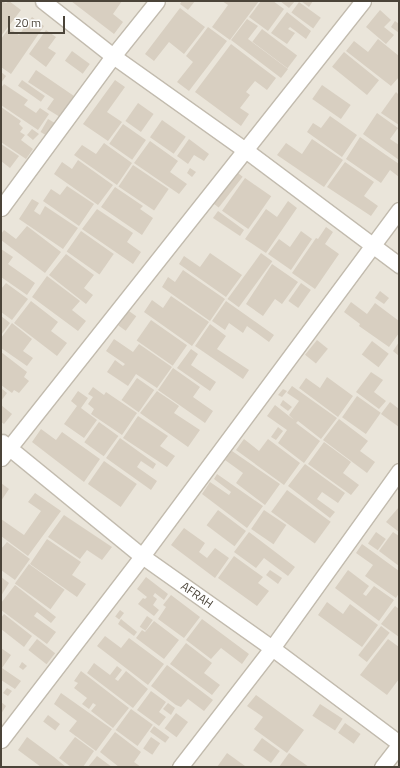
<!DOCTYPE html>
<style>
body{margin:0}
#map{position:relative;width:400px;height:768px;overflow:hidden;background:#f6f3ec;font-family:"Titillium Web",sans-serif}
div>[style]{position:absolute}
.residential>*{inset:0;background:#eae5da;transform-origin:0 0}
.building>*{inset:0;background:#d8cfc1;transform-origin:0 0}
.roads{filter:drop-shadow(1px 0 #c2bbae) drop-shadow(-1px 0 #c2bbae) drop-shadow(0 1px #c2bbae) drop-shadow(0 -1px #c2bbae)}
.minor>*{height:15px;margin:-7.5px;padding:0 7.5px;transform-origin:7.5px;border-radius:7.5px;background:#fff}
span{translate:-50% -50%;white-space:nowrap;text-align:center;line-height:1.15;-webkit-text-stroke:3.5px #fff;paint-order:stroke}
.street-label{font-size:12px;color:#4b4439}
.frame{position:absolute;inset:0;border:2px solid #4b4439;pointer-events:none}
.scale{position:absolute;left:8px;top:16px;width:57px;height:18px;box-sizing:border-box;border:2px solid #4b4439;border-top:0;padding-left:5px;font-size:12px;line-height:14px;white-space:nowrap;color:#4b4439;-webkit-text-stroke:3px #fff;paint-order:stroke}
</style>
<div id="map">
<div class="residential">
<div style="left:1px;top:1px;width:398px;height:766px"></div>
</div>
<div class="building">
<div style="clip-path:polygon(1px 1px,6px 3px,9px 1px,21px 10px,1px 36px)"></div>
<div style="clip-path:polygon(71px 1px,122px 1px,113px 14px,123px 22px,114px 34px)"></div>
<div style="clip-path:polygon(182px 1px,195px 1px,188px 10px,180px 4px)"></div>
<div style="clip-path:polygon(222px 1px,259px 1px,230px 40px,212px 27px,228px 5px)"></div>
<div style="clip-path:polygon(261px 1px,273px 1px,284px 9px,268px 31px,249px 17px)"></div>
<div style="clip-path:polygon(280px 1px,295px 1px,289px 8px)"></div>
<div style="clip-path:polygon(301px 1px,313px 1px,309px 7px)"></div>
<div style="left:299px;top:2px;width:27px;height:13px;rotate:36deg"></div>
<div style="clip-path:polygon(180px 8px,205px 27px,184px 54px,169px 42px,154px 61px,145px 54px)"></div>
<div style="clip-path:polygon(380px 10px,391px 20px,384px 27px,394px 35px,386px 44px,366px 27px)"></div>
<div style="clip-path:polygon(287px 12px,311px 31px,306px 39px,290px 27px,288px 29px,295px 33px,287px 44px,271px 33px)"></div>
<div style="clip-path:polygon(32px 17px,44px 26px,11px 74px,1px 67px,1px 39px,9px 28px,19px 35px)"></div>
<div style="clip-path:polygon(247px 19px,258px 26px,248px 39px,288px 69px,281px 78px,231px 40px)"></div>
<div style="clip-path:polygon(395px 21px,399px 24px,399px 33px,391px 27px)"></div>
<div style="clip-path:polygon(208px 27px,227px 41px,189px 91px,177px 82px,193px 62px,186px 56px)"></div>
<div style="left:262px;top:29px;width:44px;height:16px;rotate:37deg"></div>
<div style="clip-path:polygon(46px 30px,56px 37px,48px 48px,56px 53px,46px 67px,29px 54px)"></div>
<div style="clip-path:polygon(378px 39px,399px 56px,399px 77px,391px 86px,346px 51px,354px 41px,368px 52px)"></div>
<div style="clip-path:polygon(231px 44px,276px 78px,267px 90px,255px 81px,246px 92px,250px 95px,240px 108px,249px 114px,241px 126px,195px 92px)"></div>
<div style="left:72px;top:51px;width:22px;height:12px;rotate:36deg"></div>
<div style="left:344px;top:52px;width:45px;height:19px;rotate:39deg"></div>
<div style="clip-path:polygon(36px 70px,74px 96px,60px 117px,47px 109px,54px 99px,28px 82px)"></div>
<div style="clip-path:polygon(1px 72px,6px 76px,1px 83px)"></div>
<div style="left:22px;top:80px;width:28px;height:7px;rotate:35deg"></div>
<div style="clip-path:polygon(115px 80px,125px 87px,107px 112px,122px 122px,108px 141px,83px 124px)"></div>
<div style="clip-path:polygon(4px 84px,28px 100px,24px 105px,36px 113px,40px 108px,49px 114px,38px 130px,1px 105px,1px 88px)"></div>
<div style="left:322px;top:85px;width:35px;height:17px;rotate:35deg"></div>
<div style="clip-path:polygon(396px 92px,399px 95px,399px 125px,381px 113px)"></div>
<div style="left:138px;top:103px;width:19px;height:22px;rotate:35deg"></div>
<div style="clip-path:polygon(1px 107px,21px 121px,19px 124px,23px 128px,20px 132px,25px 135px,21px 140px,33px 149px,26px 159px,1px 142px)"></div>
<div style="clip-path:polygon(377px 113px,398px 128px,390px 139px,399px 145px,399px 160px,363px 134px)"></div>
<div style="clip-path:polygon(330px 116px,357px 135px,342px 157px,307px 132px,313px 123px,321px 128px)"></div>
<div style="left:48px;top:119px;width:8px;height:15px;rotate:30deg"></div>
<div style="left:162px;top:120px;width:29px;height:21px;rotate:35deg"></div>
<div style="left:123px;top:124px;width:28px;height:24px;rotate:35deg"></div>
<div style="clip-path:polygon(32px 129px,39px 134px,33px 140px,27px 135px)"></div>
<div style="clip-path:polygon(360px 137px,399px 164px,399px 177px,390px 170px,381px 183px,346px 159px)"></div>
<div style="clip-path:polygon(189px 139px,209px 154px,204px 161px,194px 155px,188px 164px,177px 156px)"></div>
<div style="clip-path:polygon(312px 139px,343px 160px,324px 187px,277px 155px,286px 143px,302px 154px)"></div>
<div style="clip-path:polygon(150px 141px,178px 161px,170px 172px,187px 184px,179px 194px,134px 163px)"></div>
<div style="clip-path:polygon(104px 143px,132px 163px,117px 185px,74px 155px,82px 145px,96px 154px)"></div>
<div style="clip-path:polygon(1px 144px,19px 156px,10px 168px,1px 161px)"></div>
<div style="clip-path:polygon(78px 160px,113px 185px,98px 205px,54px 174px,62px 162px,72px 169px)"></div>
<div style="clip-path:polygon(345px 162px,374px 182px,364px 196px,378px 206px,371px 216px,327px 187px)"></div>
<div style="left:133px;top:165px;width:43px;height:26px;rotate:34deg"></div>
<div style="clip-path:polygon(190px 168px,196px 172px,192px 177px,187px 173px)"></div>
<div style="left:234px;top:170px;width:11px;height:39px;rotate:38deg"></div>
<div style="left:245px;top:178px;width:32px;height:40px;rotate:35deg"></div>
<div style="clip-path:polygon(67px 186px,94px 204px,79px 226px,43px 201px,51px 189px,60px 195px)"></div>
<div style="clip-path:polygon(115px 187px,143px 206px,140px 209px,153px 218px,142px 235px,101px 207px)"></div>
<div style="clip-path:polygon(32px 199px,39px 203px,34px 211px,40px 215px,45px 206px,78px 228px,63px 249px,19px 219px)"></div>
<div style="clip-path:polygon(288px 201px,297px 208px,266px 253px,245px 239px,266px 209px,277px 217px)"></div>
<div style="clip-path:polygon(97px 209px,133px 233px,127px 242px,141px 252px,133px 264px,82px 229px)"></div>
<div style="clip-path:polygon(218px 211px,244px 230px,240px 236px,213px 218px)"></div>
<div style="clip-path:polygon(27px 226px,61px 252px,45px 273px,1px 240px,1px 234px,4px 230px,16px 239px)"></div>
<div style="clip-path:polygon(326px 227px,333px 232px,325px 244px,339px 254px,315px 289px,292px 273px,316px 238px,318px 239px)"></div>
<div style="left:81px;top:231px;width:40px;height:25px;rotate:35deg"></div>
<div style="clip-path:polygon(301px 231px,312px 239px,291px 270px,268px 254px,279px 239px,290px 247px)"></div>
<div style="clip-path:polygon(1px 249px,13px 257px,8px 264px,35px 283px,27px 295px,1px 277px)"></div>
<div style="clip-path:polygon(210px 253px,242px 275px,226px 297px,179px 264px,184px 256px,200px 267px)"></div>
<div style="left:261px;top:253px;width:14px;height:57px;rotate:36deg"></div>
<div style="clip-path:polygon(66px 254px,94px 275px,84px 288px,93px 295px,86px 304px,49px 275px)"></div>
<div style="clip-path:polygon(272px 264px,298px 282px,282px 304px,275px 299px,263px 316px,246px 304px)"></div>
<div style="clip-path:polygon(183px 270px,225px 299px,210px 321px,162px 287px,168px 277px,175px 282px)"></div>
<div style="clip-path:polygon(47px 276px,80px 301px,72px 310px,86px 321px,78px 331px,32px 297px)"></div>
<div style="clip-path:polygon(6px 283px,28px 299px,12px 320px,1px 312px,1px 289px)"></div>
<div style="left:301px;top:283px;width:12px;height:22px;rotate:35deg"></div>
<div style="clip-path:polygon(380px 291px,389px 298px,384px 304px,375px 298px)"></div>
<div style="clip-path:polygon(171px 296px,209px 322px,192px 346px,144px 312px,152px 300px,163px 308px)"></div>
<div style="clip-path:polygon(31px 301px,58px 322px,51px 331px,67px 343px,57px 356px,14px 323px)"></div>
<div style="clip-path:polygon(226px 301px,274px 335px,269px 342px,247px 326px,243px 333px,229px 323px,225px 330px,212px 321px)"></div>
<div style="clip-path:polygon(351px 302px,367px 314px,375px 303px,399px 321px,399px 333px,389px 347px,359px 326px,360px 324px,344px 312px)"></div>
<div style="left:129px;top:311px;width:9px;height:18px;rotate:36deg"></div>
<div style="clip-path:polygon(1px 316px,10px 323px,1px 335px)"></div>
<div style="left:151px;top:320px;width:44px;height:25px;rotate:35deg"></div>
<div style="clip-path:polygon(12px 323px,32px 339px,23px 351px,33px 358px,27px 366px,1px 348px,1px 338px)"></div>
<div style="clip-path:polygon(210px 324px,226px 336px,217px 349px,249px 370px,243px 379px,195px 346px)"></div>
<div style="clip-path:polygon(114px 339px,133px 352px,139px 344px,172px 367px,157px 388px,136px 374px,128px 386px,107px 372px,115px 360px,123px 366px,125px 364px,106px 351px)"></div>
<div style="left:317px;top:340px;width:14px;height:19px;rotate:39deg"></div>
<div style="left:372px;top:341px;width:21px;height:17px;rotate:37deg"></div>
<div style="clip-path:polygon(399px 342px,399px 356px,393px 351px)"></div>
<div style="clip-path:polygon(191px 349px,198px 354px,191px 365px,216px 382px,210px 391px,177px 368px)"></div>
<div style="clip-path:polygon(1px 352px,27px 372px,24px 377px,29px 381px,19px 393px,14px 390px,12px 393px,1px 385px)"></div>
<div style="clip-path:polygon(173px 368px,200px 387px,193px 397px,213px 411px,205px 423px,158px 390px)"></div>
<div style="clip-path:polygon(371px 372px,383px 380px,374px 392px,386px 401px,379px 409px,356px 392px)"></div>
<div style="clip-path:polygon(327px 377px,353px 396px,338px 417px,299px 388px,306px 378px,320px 388px)"></div>
<div style="left:137px;top:378px;width:21px;height:27px;rotate:35deg"></div>
<div style="clip-path:polygon(292px 386px,337px 418px,321px 439px,298px 421px,296px 423px,320px 441px,304px 463px,278px 443px,287px 430px,267px 416px,275px 405px,294px 420px,289px 415px,299px 401px,287px 393px)"></div>
<div style="clip-path:polygon(93px 387px,104px 395px,106px 392px,137px 413px,122px 435px,91px 414px,94px 409px,88px 404px,93px 397px,88px 394px)"></div>
<div style="clip-path:polygon(1px 388px,7px 393px,1px 401px)"></div>
<div style="clip-path:polygon(283px 389px,287px 391px,282px 397px,278px 395px)"></div>
<div style="clip-path:polygon(78px 391px,88px 398px,81px 408px,97px 420px,84px 438px,64px 424px,77px 406px,71px 401px)"></div>
<div style="clip-path:polygon(157px 391px,179px 406px,174px 413px,200px 430px,188px 447px,140px 413px)"></div>
<div style="left:357px;top:396px;width:29px;height:26px;rotate:35deg"></div>
<div style="clip-path:polygon(283px 400px,292px 407px,288px 411px,280px 405px)"></div>
<div style="clip-path:polygon(390px 402px,399px 409px,399px 427px,381px 414px)"></div>
<div style="clip-path:polygon(1px 405px,12px 414px,4px 424px,1px 422px)"></div>
<div style="clip-path:polygon(138px 416px,168px 436px,160px 446px,175px 456px,167px 467px,123px 438px)"></div>
<div style="clip-path:polygon(339px 419px,368px 441px,360px 451px,375px 462px,367px 473px,323px 440px)"></div>
<div style="left:99px;top:422px;width:24px;height:25px;rotate:36deg"></div>
<div style="clip-path:polygon(278px 427px,283px 431px,276px 440px,271px 437px)"></div>
<div style="clip-path:polygon(41px 429px,56px 440px,62px 432px,100px 459px,84px 482px,32px 442px)"></div>
<div style="clip-path:polygon(120px 438px,156px 464px,153px 469px,141px 461px,137px 467px,157px 481px,151px 490px,106px 458px)"></div>
<div style="clip-path:polygon(244px 439px,259px 451px,268px 439px,300px 463px,284px 485px,236px 450px)"></div>
<div style="clip-path:polygon(324px 442px,351px 462px,343px 473px,359px 485px,351px 495px,308px 464px)"></div>
<div style="clip-path:polygon(232px 451px,280px 484px,265px 505px,236px 483px,243px 473px,225px 460px)"></div>
<div style="left:104px;top:461px;width:40px;height:28px;rotate:35deg"></div>
<div style="clip-path:polygon(305px 464px,345px 493px,338px 503px,322px 492px,317px 499px,335px 512px,330px 518px,288px 486px)"></div>
<div style="clip-path:polygon(217px 474px,263px 506px,247px 528px,202px 494px,210px 482px,229px 495px,231px 492px,214px 479px)"></div>
<div style="clip-path:polygon(1px 483px,9px 489px,1px 501px)"></div>
<div style="left:287px;top:490px;width:54px;height:27px;rotate:36deg"></div>
<div style="clip-path:polygon(35px 493px,61px 511px,28px 556px,1px 536px,1px 519px,24px 535px,41px 511px,28px 502px)"></div>
<div style="clip-path:polygon(399px 507px,399px 532px,386px 522px)"></div>
<div style="left:218px;top:510px;width:35px;height:19px;rotate:37deg"></div>
<div style="left:264px;top:510px;width:27px;height:23px;rotate:34deg"></div>
<div style="clip-path:polygon(64px 515px,112px 547px,102px 560px,87px 550px,80px 559px,48px 537px)"></div>
<div style="clip-path:polygon(184px 528px,205px 543px,199px 552px,207px 558px,215px 548px,229px 558px,215px 578px,171px 545px)"></div>
<div style="clip-path:polygon(249px 532px,295px 567px,288px 576px,264px 558px,256px 568px,234px 552px)"></div>
<div style="left:376px;top:532px;width:12px;height:14px;rotate:35deg"></div>
<div style="clip-path:polygon(393px 532px,399px 536px,399px 566px,379px 551px)"></div>
<div style="clip-path:polygon(47px 539px,81px 562px,72px 575px,86px 584px,77px 597px,30px 564px)"></div>
<div style="clip-path:polygon(7px 542px,30px 559px,15px 580px,1px 570px,1px 549px)"></div>
<div style="clip-path:polygon(362px 544px,399px 571px,399px 593px,396px 598px,365px 576px,373px 565px,356px 553px)"></div>
<div style="clip-path:polygon(234px 556px,263px 577px,258px 583px,269px 591px,257px 606px,218px 578px)"></div>
<div style="left:29px;top:564px;width:44px;height:24px;rotate:36deg"></div>
<div style="clip-path:polygon(270px 570px,282px 578px,278px 584px,266px 575px)"></div>
<div style="clip-path:polygon(348px 570px,369px 586px,363px 594px,366px 596px,374px 586px,394px 600px,379px 621px,335px 588px)"></div>
<div style="clip-path:polygon(1px 577px,9px 583px,1px 596px)"></div>
<div style="clip-path:polygon(146px 577px,168px 594px,164px 600px,155px 593px,153px 596px,157px 599px,153px 605px,159px 610px,154px 616px,138px 604px,143px 598px,145px 599px,147px 597px,137px 589px)"></div>
<div style="clip-path:polygon(15px 585px,56px 617px,51px 623px,37px 612px,34px 616px,56px 632px,47px 644px,1px 610px,1px 603px)"></div>
<div style="clip-path:polygon(171px 595px,200px 617px,184px 638px,158px 619px,166px 607px,163px 605px)"></div>
<div style="clip-path:polygon(327px 602px,343px 614px,350px 604px,378px 625px,362px 647px,318px 615px)"></div>
<div style="clip-path:polygon(395px 606px,399px 609px,399px 637px,381px 624px)"></div>
<div style="left:120px;top:610px;width:5px;height:8px;rotate:37deg"></div>
<div style="clip-path:polygon(4px 614px,32px 636px,24px 647px,1px 629px,1px 618px)"></div>
<div style="left:147px;top:616px;width:7px;height:13px;rotate:34deg"></div>
<div style="clip-path:polygon(121px 619px,137px 632px,134px 636px,118px 624px)"></div>
<div style="clip-path:polygon(202px 619px,249px 654px,242px 664px,221px 648px,211px 659px,186px 640px)"></div>
<div style="clip-path:polygon(154px 621px,179px 640px,164px 659px,136px 638px,142px 630px,145px 632px)"></div>
<div style="left:381px;top:626px;width:11px;height:37px;rotate:38deg"></div>
<div style="clip-path:polygon(105px 636px,121px 648px,129px 638px,164px 664px,148px 685px,97px 646px)"></div>
<div style="left:37px;top:639px;width:23px;height:14px;rotate:38deg"></div>
<div style="clip-path:polygon(388px 639px,399px 647px,399px 679px,387px 695px,360px 675px)"></div>
<div style="clip-path:polygon(186px 643px,212px 663px,204px 673px,220px 685px,212px 695px,170px 664px)"></div>
<div style="clip-path:polygon(1px 648px,11px 655px,2px 668px,21px 681px,15px 689px,1px 680px)"></div>
<div style="clip-path:polygon(22px 662px,27px 666px,23px 670px,19px 667px)"></div>
<div style="clip-path:polygon(94px 663px,110px 675px,117px 666px,122px 670px,115px 679px,118px 681px,126px 671px,148px 689px,133px 708px,87px 673px)"></div>
<div style="clip-path:polygon(167px 665px,213px 700px,204px 711px,188px 699px,181px 707px,176px 705px,151px 686px)"></div>
<div style="clip-path:polygon(81px 671px,129px 708px,113px 728px,91px 711px,96px 705px,93px 703px,89px 709px,82px 704px,87px 698px,74px 688px,78px 683px,74px 681px)"></div>
<div style="clip-path:polygon(7px 688px,12px 691px,8px 696px,3px 693px)"></div>
<div style="clip-path:polygon(151px 691px,166px 702px,159px 712px,166px 717px,159px 726px,137px 710px)"></div>
<div style="clip-path:polygon(61px 693px,112px 729px,96px 751px,69px 731px,77px 721px,54px 704px)"></div>
<div style="clip-path:polygon(256px 695px,304px 730px,287px 753px,254px 729px,263px 717px,247px 706px)"></div>
<div style="clip-path:polygon(1px 702px,6px 706px,1px 714px)"></div>
<div style="clip-path:polygon(168px 703px,175px 708px,171px 715px,163px 709px)"></div>
<div style="left:320px;top:704px;width:27px;height:14px;rotate:33deg"></div>
<div style="left:131px;top:709px;width:27px;height:26px;rotate:36deg"></div>
<div style="left:176px;top:713px;width:15px;height:19px;rotate:37deg"></div>
<div style="left:48px;top:715px;width:15px;height:8px;rotate:37deg"></div>
<div style="left:345px;top:723px;width:19px;height:12px;rotate:35deg"></div>
<div style="left:154px;top:726px;width:19px;height:7px;rotate:36deg"></div>
<div style="clip-path:polygon(115px 732px,141px 752px,134px 762px,141px 767px,119px 767px,100px 752px)"></div>
<div style="clip-path:polygon(27px 737px,54px 757px,66px 767px,41px 767px,18px 750px)"></div>
<div style="clip-path:polygon(75px 737px,94px 751px,83px 767px,71px 767px,59px 758px)"></div>
<div style="left:151px;top:737px;width:11px;height:14px;rotate:34deg"></div>
<div style="left:262px;top:738px;width:22px;height:15px;rotate:36deg"></div>
<div style="clip-path:polygon(227px 753px,245px 766px,245px 767px,217px 767px)"></div>
<div style="clip-path:polygon(289px 753px,309px 767px,279px 767px)"></div>
<div style="clip-path:polygon(97px 756px,112px 767px,88px 767px)"></div>
</div>
<div class="roads">
<div class="minor">
<div style="left:43px;top:1px;width:89px;rotate:38.2deg"></div>
<div style="left:113px;top:56px;width:161px;rotate:35.4deg"></div>
<div style="left:244px;top:149px;width:194px;rotate:36.8deg"></div>
<div style="left:1px;top:208px;width:189px;rotate:-53.6deg"></div>
<div style="left:113px;top:56px;width:70px;rotate:-51.3deg"></div>
<div style="left:2px;top:442px;width:181px;rotate:39.2deg"></div>
<div style="left:142px;top:556px;width:159px;rotate:35.3deg"></div>
<div style="left:272px;top:648px;width:159px;rotate:36.8deg"></div>
<div style="left:1px;top:458px;width:583px;rotate:-51.62deg"></div>
<div style="left:1px;top:740px;width:232px;rotate:-52.5deg"></div>
<div style="left:142px;top:556px;width:431px;rotate:-53.4deg"></div>
<div style="left:180px;top:767px;width:150px;rotate:-52.3deg"></div>
<div style="left:272px;top:648px;width:218px;rotate:-54.3deg"></div>
<div style="left:382px;top:767px;width:28px;rotate:-52deg"></div>
</div>
</div>
<div class="street-label">
<span style="left:197px;top:595px;rotate:35deg">AFRAH</span>
</div>
<div class="frame"></div>
<div class="scale">20 m</div>
</div>
